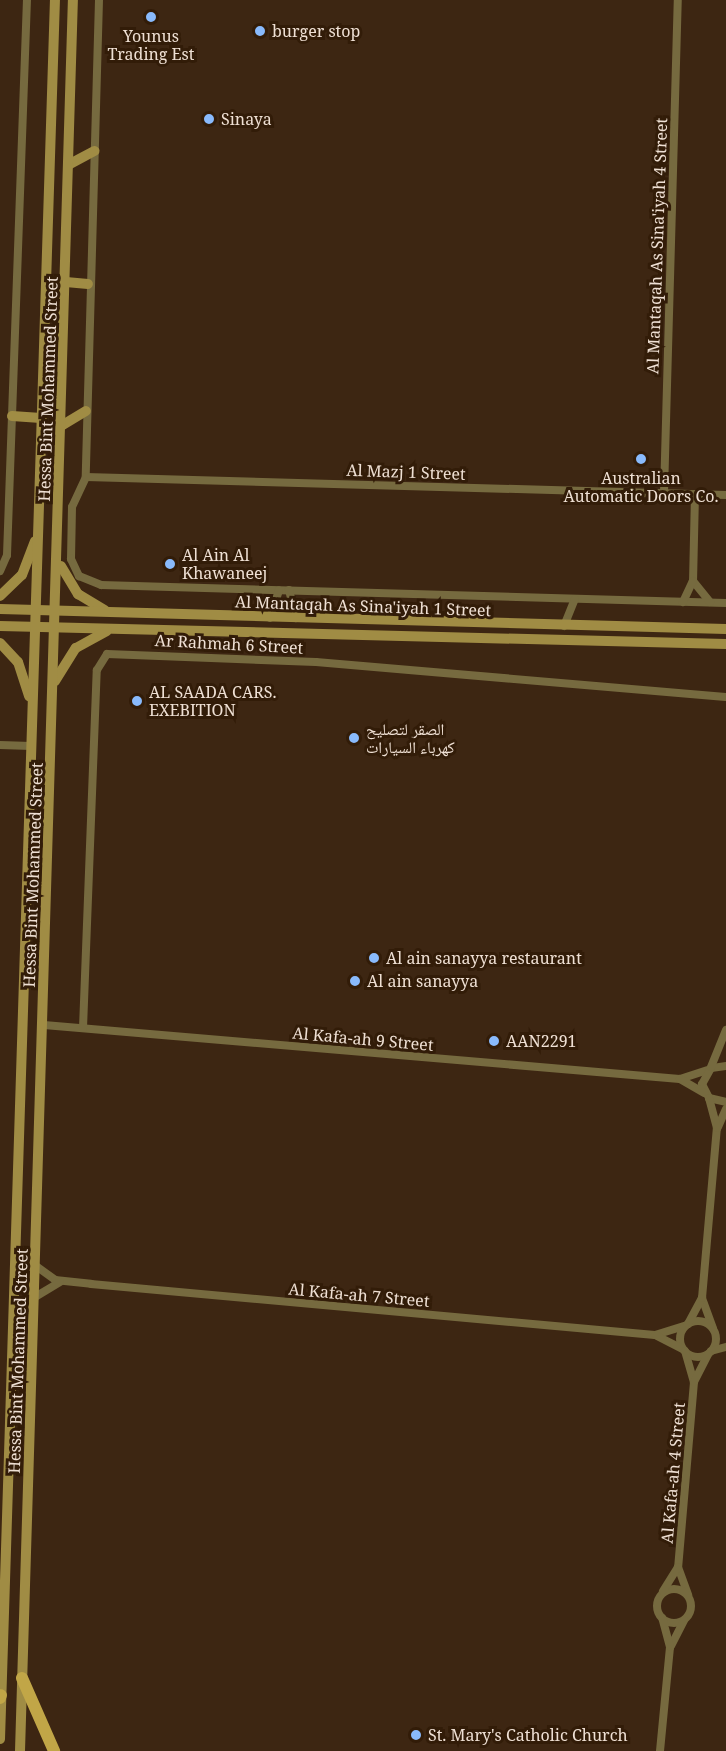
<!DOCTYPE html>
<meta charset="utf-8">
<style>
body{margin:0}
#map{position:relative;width:726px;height:1751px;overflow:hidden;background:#3d2612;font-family:"Noto Serif","Noto Naskh Arabic",serif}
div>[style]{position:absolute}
.street>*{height:8px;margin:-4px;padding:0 4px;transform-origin:4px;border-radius:4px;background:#766a3f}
.street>.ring{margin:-4px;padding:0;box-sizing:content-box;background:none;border:8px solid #766a3f;border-radius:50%}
.secondary>*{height:10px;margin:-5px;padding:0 5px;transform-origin:5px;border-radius:5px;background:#a08c44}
.primary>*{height:12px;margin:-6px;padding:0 6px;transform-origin:6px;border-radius:6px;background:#c1a647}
.dots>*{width:16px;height:16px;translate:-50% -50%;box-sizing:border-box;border:3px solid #321c08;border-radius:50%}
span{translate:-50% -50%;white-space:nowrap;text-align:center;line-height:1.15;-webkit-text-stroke:6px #321c08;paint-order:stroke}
.poi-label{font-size:16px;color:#efe0d4}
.left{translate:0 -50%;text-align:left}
.street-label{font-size:16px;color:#efe0d4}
</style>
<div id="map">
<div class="street">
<div style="left:99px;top:0;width:477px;rotate:91.6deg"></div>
<div style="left:86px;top:477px;width:33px;rotate:115deg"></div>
<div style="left:72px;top:507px;width:52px;rotate:91.1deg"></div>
<div style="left:71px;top:559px;width:19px;rotate:65deg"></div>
<div style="left:79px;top:576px;width:24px;rotate:22deg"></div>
<div style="left:101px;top:585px;width:625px;rotate:1.65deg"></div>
<div style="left:86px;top:477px;width:640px;rotate:1.61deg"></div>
<div style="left:664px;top:493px;width:493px;rotate:-88.4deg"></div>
<div style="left:695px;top:494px;width:87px;rotate:91.3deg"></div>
<div style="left:693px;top:581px;width:27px;rotate:51deg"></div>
<div style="left:0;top:571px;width:17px;rotate:-66deg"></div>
<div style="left:7px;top:555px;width:555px;rotate:-87.94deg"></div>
<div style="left:289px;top:590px;width:29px;rotate:76deg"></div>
<div style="left:683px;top:602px;width:23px;rotate:-65deg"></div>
<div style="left:270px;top:618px;width:29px;rotate:-72deg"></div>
<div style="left:564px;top:626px;width:29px;rotate:-68deg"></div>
<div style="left:0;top:745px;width:31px;rotate:2deg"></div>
<div style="left:44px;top:1025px;width:638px;rotate:4.85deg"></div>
<div style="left:680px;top:1079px;width:29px;rotate:-18deg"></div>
<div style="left:83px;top:1028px;width:358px;rotate:-87.8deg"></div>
<div style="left:97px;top:670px;width:19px;rotate:-58deg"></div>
<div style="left:107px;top:654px;width:209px;rotate:2.2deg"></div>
<div style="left:316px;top:662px;width:411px;rotate:4.9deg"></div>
<div style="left:726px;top:1066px;width:15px;rotate:172deg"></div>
<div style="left:711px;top:1068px;width:18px;rotate:119deg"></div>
<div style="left:702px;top:1084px;width:16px;rotate:63deg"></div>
<div style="left:709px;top:1098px;width:17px;rotate:13deg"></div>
<div style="left:711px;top:1067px;width:40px;rotate:-68deg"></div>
<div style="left:680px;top:1079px;width:28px;rotate:30deg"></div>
<div style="left:718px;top:1127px;width:20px;rotate:-66deg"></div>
<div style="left:36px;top:1266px;width:24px;rotate:36deg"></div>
<div style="left:55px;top:1280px;width:36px;rotate:6deg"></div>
<div style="left:91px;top:1284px;width:566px;rotate:5.17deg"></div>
<div style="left:655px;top:1335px;width:31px;rotate:-17deg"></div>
<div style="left:35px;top:1297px;width:29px;rotate:-31deg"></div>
<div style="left:702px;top:1298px;width:32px;rotate:70deg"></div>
<div class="ring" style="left:680px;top:1321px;width:28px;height:28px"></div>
<div style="left:688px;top:1324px;width:30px;rotate:-62deg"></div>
<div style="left:702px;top:1298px;width:171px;rotate:-85deg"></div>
<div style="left:717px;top:1128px;width:31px;rotate:-105deg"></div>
<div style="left:657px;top:1336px;width:29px;rotate:27deg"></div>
<div style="left:685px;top:1351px;width:32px;rotate:74deg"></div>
<div style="left:694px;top:1382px;width:186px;rotate:94.9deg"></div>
<div style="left:678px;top:1567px;width:30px;rotate:70deg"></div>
<div style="left:711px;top:1351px;width:16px;rotate:-15deg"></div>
<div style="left:694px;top:1382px;width:31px;rotate:-63deg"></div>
<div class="ring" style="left:657px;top:1589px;width:26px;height:26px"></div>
<div style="left:663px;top:1591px;width:28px;rotate:-58deg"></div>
<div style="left:671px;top:1646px;width:29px;rotate:-63deg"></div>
<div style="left:660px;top:1751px;width:104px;rotate:-84.5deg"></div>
<div style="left:670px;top:1647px;width:30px;rotate:-105deg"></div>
</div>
<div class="secondary">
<div style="left:68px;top:165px;width:30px;rotate:-28deg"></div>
<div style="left:66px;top:282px;width:22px;rotate:5deg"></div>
<div style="left:12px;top:416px;width:29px;rotate:4deg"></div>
<div style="left:61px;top:426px;width:29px;rotate:-31deg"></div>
<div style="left:61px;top:566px;width:33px;rotate:59deg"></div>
<div style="left:78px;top:594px;width:31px;rotate:31deg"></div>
<div style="left:0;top:596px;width:30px;rotate:-44deg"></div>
<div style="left:22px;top:575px;width:36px;rotate:-69deg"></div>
<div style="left:0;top:609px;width:726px;rotate:1.58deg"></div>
<div style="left:0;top:626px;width:726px;rotate:1.42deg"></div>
<div style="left:0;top:643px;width:26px;rotate:47deg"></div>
<div style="left:18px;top:662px;width:36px;rotate:72deg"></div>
<div style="left:55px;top:681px;width:39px;rotate:-58deg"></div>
<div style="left:76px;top:648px;width:35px;rotate:-29deg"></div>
<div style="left:0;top:1739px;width:1740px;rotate:-88.19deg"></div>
<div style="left:20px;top:1751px;width:1752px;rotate:-88.27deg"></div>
</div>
<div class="primary">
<div style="left:22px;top:1678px;width:80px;rotate:66.3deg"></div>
<div style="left:0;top:1698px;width:3px;rotate:-72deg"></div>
</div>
<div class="dots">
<div style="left:151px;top:17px;background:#89bafc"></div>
<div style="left:260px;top:31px;background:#89bafc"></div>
<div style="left:209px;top:119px;background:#89bafc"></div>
<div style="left:641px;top:459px;background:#89bafc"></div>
<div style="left:170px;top:564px;background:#89bafc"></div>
<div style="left:137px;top:701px;background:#89bafc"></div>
<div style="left:354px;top:738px;background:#89bafc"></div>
<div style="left:374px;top:958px;background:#89bafc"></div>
<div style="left:355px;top:981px;background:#89bafc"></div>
<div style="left:494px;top:1041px;background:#89bafc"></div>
<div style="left:416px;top:1735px;background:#89bafc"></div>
</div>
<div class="poi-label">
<span class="left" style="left:272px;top:31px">burger stop</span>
<span style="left:151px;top:45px">Younus<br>Trading Est</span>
<span class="left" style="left:221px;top:119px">Sinaya</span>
<span style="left:641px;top:487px">Australian<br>Automatic Doors Co.</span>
<span class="left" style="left:182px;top:564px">Al Ain Al<br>Khawaneej</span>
<span class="left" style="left:149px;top:701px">AL SAADA CARS.<br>EXEBITION</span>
<span class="left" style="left:366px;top:738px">الصقر لتصليح<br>كهرباء السيارات</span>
<span class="left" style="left:386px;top:958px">Al ain sanayya restaurant</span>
<span class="left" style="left:367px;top:981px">Al ain sanayya</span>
<span class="left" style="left:506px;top:1041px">AAN2291</span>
<span class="left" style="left:428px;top:1735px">St. Mary's Catholic Church</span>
</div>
<div class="street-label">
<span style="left:657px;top:246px;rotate:-88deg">Al Mantaqah As Sina'iyah 4 Street</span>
<span style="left:48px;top:389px;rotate:-88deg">Hessa Bint Mohammed Street</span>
<span style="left:406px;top:472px;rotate:2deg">Al Mazj 1 Street</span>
<span style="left:363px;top:606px;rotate:2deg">Al Mantaqah As Sina'iyah 1 Street</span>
<span style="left:229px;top:644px;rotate:3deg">Ar Rahmah 6 Street</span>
<span style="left:33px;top:875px;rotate:-88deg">Hessa Bint Mohammed Street</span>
<span style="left:363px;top:1039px;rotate:5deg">Al Kafa-ah 9 Street</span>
<span style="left:359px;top:1295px;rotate:5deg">Al Kafa-ah 7 Street</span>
<span style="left:18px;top:1361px;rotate:-88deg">Hessa Bint Mohammed Street</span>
<span style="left:673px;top:1473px;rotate:-85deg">Al Kafa-ah 4 Street</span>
</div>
</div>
